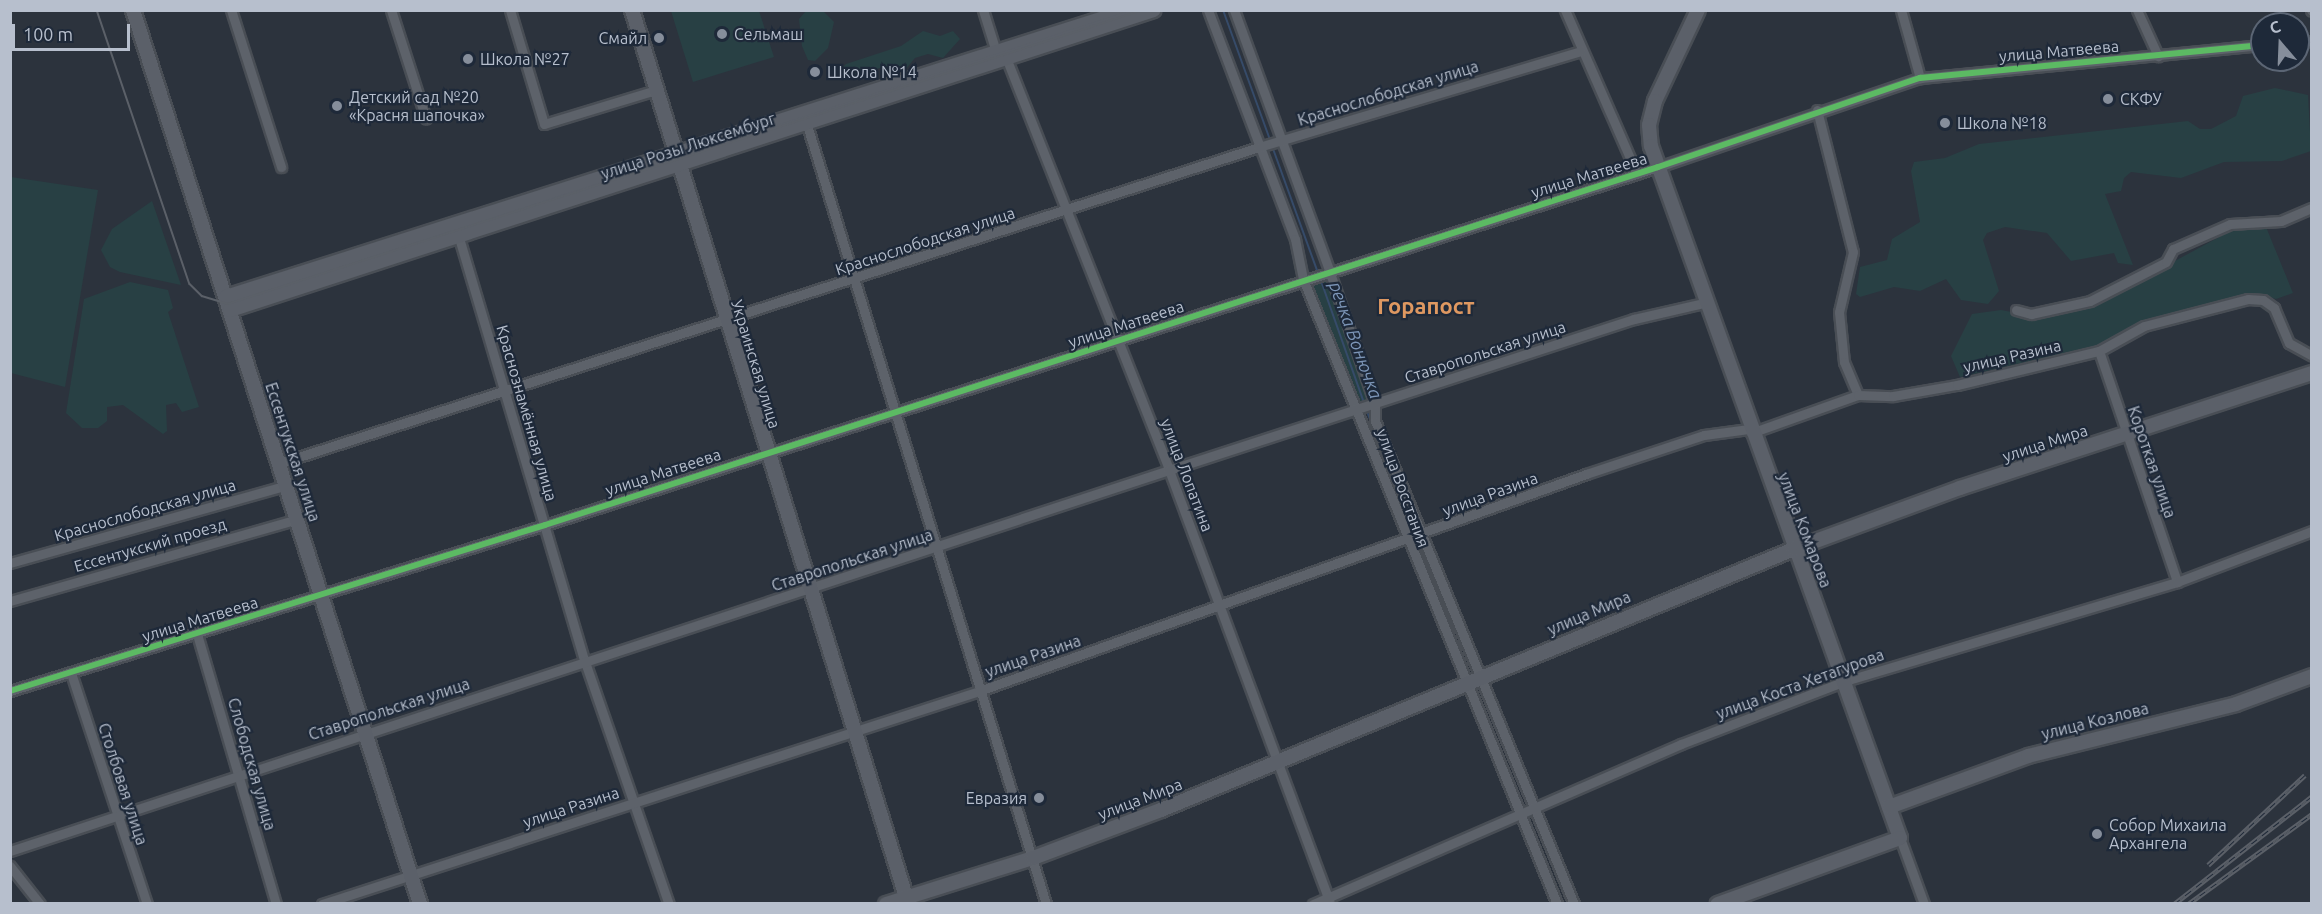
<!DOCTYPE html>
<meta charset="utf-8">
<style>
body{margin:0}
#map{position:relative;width:2322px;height:914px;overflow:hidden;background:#2c333d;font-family:Ubuntu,sans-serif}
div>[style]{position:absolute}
.green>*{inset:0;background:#284044}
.stream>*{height:2px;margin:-1px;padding:0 1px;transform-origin:1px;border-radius:1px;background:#364b69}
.roads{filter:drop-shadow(2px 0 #494e55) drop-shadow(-2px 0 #494e55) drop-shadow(0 2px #494e55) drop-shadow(0 -2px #494e55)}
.street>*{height:9px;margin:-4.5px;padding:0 4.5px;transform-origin:4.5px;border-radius:4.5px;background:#5d626a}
.secondary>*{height:14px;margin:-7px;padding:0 7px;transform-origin:7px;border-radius:7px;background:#5b6069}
.tram>*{height:1.5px;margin:-0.75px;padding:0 0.75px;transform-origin:0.75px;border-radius:0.75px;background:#5b6068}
.rail>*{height:4.5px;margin-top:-2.25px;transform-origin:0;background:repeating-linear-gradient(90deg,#1e2939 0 7px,#5b6068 0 14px);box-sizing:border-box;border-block:2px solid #5b6068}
.cycleway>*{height:6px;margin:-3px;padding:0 3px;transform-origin:3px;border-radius:3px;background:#5cba63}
.dots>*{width:16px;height:16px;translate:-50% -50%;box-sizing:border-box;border:3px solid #1e2939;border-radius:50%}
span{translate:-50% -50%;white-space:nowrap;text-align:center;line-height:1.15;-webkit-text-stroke:4.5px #1e2939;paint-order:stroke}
.poi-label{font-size:16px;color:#b7bfcd}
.left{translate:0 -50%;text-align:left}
.right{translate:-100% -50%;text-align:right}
.street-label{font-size:16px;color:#b7bfcd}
.water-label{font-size:18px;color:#7c95b7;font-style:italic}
.district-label{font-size:22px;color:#de9861;font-weight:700}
.frame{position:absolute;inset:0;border:12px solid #b7bfcd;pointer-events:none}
.north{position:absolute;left:2250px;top:12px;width:60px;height:60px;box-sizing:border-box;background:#1e2939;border:2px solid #5b6574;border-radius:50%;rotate:341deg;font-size:16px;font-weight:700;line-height:24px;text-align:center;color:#b7bfcd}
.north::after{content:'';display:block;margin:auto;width:21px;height:27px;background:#868e9b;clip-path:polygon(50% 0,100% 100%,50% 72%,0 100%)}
.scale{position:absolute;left:12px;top:24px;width:118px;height:27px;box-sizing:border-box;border:3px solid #b7bfcd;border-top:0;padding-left:8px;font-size:18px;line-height:21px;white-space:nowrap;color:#b7bfcd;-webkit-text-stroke:4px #1e2939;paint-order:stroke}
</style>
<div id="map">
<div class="green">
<div style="clip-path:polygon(671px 11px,759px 11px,774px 57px,693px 82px)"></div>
<div style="clip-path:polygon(806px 11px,823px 11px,834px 22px,828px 48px,815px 61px,808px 60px,802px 46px,799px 19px)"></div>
<div style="clip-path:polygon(923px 31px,940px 36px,953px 31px,960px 39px,943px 58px,928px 54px,915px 58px,904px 71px,893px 72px,885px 66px,850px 79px,840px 80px,836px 75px,846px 64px,901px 46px)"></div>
<div style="clip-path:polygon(2275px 88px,2308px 95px,2311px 151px,2282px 161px,2224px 162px,2181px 178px,2131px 172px,2124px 178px,2121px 191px,2105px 194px,2133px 265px,2118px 263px,2114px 253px,2071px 261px,2047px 233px,2005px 227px,1987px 233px,1983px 240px,1999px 291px,1988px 304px,1961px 300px,1946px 279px,1920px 291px,1894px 287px,1860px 297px,1856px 294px,1860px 267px,1887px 260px,1892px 239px,1920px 222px,1911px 171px,1914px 162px,1945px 158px,1979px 144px,2188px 121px,2200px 129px,2211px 129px,2236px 116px,2243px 96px)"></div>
<div style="clip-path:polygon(11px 177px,98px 190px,65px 387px,11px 373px)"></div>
<div style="clip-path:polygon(152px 201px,181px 285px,120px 272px,110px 267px,101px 250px,112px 229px)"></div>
<div style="clip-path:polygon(2266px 227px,2293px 293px,2276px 299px,2255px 293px,2177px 312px,2132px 326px,2099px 345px,1960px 377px,1951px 356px,1972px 314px,2001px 310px,2043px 318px,2101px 301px,2234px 229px)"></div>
<div style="clip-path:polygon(1327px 277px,1368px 400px,1359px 403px,1309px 284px)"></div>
<div style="clip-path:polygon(130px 282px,168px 290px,173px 308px,168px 312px,199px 407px,182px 412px,176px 403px,166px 405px,167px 431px,163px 434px,123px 405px,107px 407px,107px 421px,98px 428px,82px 428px,66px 413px,84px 299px)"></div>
</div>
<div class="stream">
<div style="left:1223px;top:10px;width:138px;rotate:70.1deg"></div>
<div style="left:1272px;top:146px;width:135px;rotate:70.1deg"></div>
<div style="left:1320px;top:278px;width:133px;rotate:70.6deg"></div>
<div style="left:1366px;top:409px;width:132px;rotate:68.7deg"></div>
<div style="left:1416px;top:537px;width:41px;rotate:68.5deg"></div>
<div style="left:1486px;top:702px;width:15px;rotate:67deg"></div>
<div style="left:1558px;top:877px;width:29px;rotate:70deg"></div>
</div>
<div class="roads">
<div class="street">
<div style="left:231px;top:10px;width:165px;rotate:72.3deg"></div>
<div style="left:391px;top:10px;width:114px;rotate:72.2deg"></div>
<div style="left:510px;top:10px;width:119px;rotate:73.4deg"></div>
<div style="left:544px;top:124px;width:117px;rotate:-16.9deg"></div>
<div style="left:983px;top:10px;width:47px;rotate:72.7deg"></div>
<div style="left:1208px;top:10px;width:245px;rotate:69.2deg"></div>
<div style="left:1295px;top:239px;width:41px;rotate:78.7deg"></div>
<div style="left:1303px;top:279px;width:675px;rotate:67.88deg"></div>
<div style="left:1234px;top:10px;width:277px;rotate:69.9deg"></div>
<div style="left:1329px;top:270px;width:142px;rotate:71.1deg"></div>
<div style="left:1375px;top:404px;width:17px;rotate:90deg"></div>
<div style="left:1375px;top:421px;width:522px;rotate:67.61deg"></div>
<div style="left:1565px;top:10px;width:179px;rotate:66.3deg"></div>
<div style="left:1901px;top:10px;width:71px;rotate:74.4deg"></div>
<div style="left:2137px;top:10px;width:51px;rotate:65.5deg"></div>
<div style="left:2311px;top:10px;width:1px;rotate:45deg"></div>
<div style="left:2298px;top:42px;width:14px;rotate:-4deg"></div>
<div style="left:1007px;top:60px;width:441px;rotate:68.4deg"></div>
<div style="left:1169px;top:470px;width:460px;rotate:69.6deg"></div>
<div style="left:1817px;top:110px;width:146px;rotate:75.8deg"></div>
<div style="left:1853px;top:252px;width:62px;rotate:103.1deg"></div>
<div style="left:1839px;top:312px;width:50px;rotate:84.3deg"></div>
<div style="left:1844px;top:362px;width:36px;rotate:67deg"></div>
<div style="left:807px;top:125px;width:815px;rotate:72.94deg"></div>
<div style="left:457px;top:231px;width:450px;rotate:73.5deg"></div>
<div style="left:585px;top:662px;width:256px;rotate:70.9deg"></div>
<div style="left:2016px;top:310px;width:16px;rotate:15deg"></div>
<div style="left:2031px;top:314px;width:60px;rotate:-12.4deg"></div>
<div style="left:2090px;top:301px;width:85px;rotate:-27.2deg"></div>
<div style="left:2166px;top:262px;width:15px;rotate:-62deg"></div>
<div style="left:2173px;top:249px;width:62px;rotate:-23.7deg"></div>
<div style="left:2230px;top:224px;width:51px;rotate:-3.4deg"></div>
<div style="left:2281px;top:221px;width:34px;rotate:-23deg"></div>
<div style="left:2099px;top:351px;width:244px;rotate:71.3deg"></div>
<div style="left:1751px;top:433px;width:114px;rotate:-19.6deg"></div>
<div style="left:1858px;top:395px;width:35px;rotate:2deg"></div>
<div style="left:1893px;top:396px;width:65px;rotate:-9.8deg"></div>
<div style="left:1957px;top:385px;width:146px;rotate:-13.5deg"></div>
<div style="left:2099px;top:351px;width:51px;rotate:-29.1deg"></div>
<div style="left:2144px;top:326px;width:107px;rotate:-14.6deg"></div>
<div style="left:2248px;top:299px;width:15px;rotate:4deg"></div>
<div style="left:2263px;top:300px;width:14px;rotate:36deg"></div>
<div style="left:2274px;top:308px;width:38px;rotate:67deg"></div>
<div style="left:2289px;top:343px;width:26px;rotate:29deg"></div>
<div style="left:280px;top:463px;width:1029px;rotate:-17.89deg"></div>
<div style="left:1259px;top:147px;width:336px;rotate:-16.6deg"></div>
<div style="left:10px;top:563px;width:288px;rotate:-15.7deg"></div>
<div style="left:10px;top:601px;width:298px;rotate:-15.9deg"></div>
<div style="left:197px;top:634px;width:281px;rotate:73.7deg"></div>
<div style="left:71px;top:673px;width:243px;rotate:71.8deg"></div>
<div style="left:10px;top:691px;width:560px;rotate:-17.24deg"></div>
<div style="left:545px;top:525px;width:1169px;rotate:-17.83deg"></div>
<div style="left:1658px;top:167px;width:277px;rotate:-18.8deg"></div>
<div style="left:1920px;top:78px;width:344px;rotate:-5.5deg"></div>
<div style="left:1900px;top:838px;width:70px;rotate:70deg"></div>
<div style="left:10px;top:851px;width:1220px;rotate:-18.2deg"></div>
<div style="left:1169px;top:470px;width:489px;rotate:-18deg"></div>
<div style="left:1634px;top:319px;width:72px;rotate:-12.9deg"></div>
<div style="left:10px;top:866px;width:48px;rotate:51.7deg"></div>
<div style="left:322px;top:904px;width:691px;rotate:-17.96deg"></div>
<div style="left:979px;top:691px;width:645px;rotate:-19.67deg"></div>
<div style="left:1586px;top:474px;width:124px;rotate:-18.3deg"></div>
<div style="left:1704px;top:435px;width:45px;rotate:-7.6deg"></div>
<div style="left:1313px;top:904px;width:401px;rotate:-23.5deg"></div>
<div style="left:1681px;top:744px;width:176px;rotate:-21deg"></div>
<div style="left:1845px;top:681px;width:346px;rotate:-16.6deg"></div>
<div style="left:2177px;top:582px;width:144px;rotate:-20.7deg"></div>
</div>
<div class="secondary">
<div style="left:133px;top:10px;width:939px;rotate:72.2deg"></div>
<div style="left:632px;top:10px;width:928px;rotate:72.83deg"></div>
<div style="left:1698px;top:10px;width:101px;rotate:115.3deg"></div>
<div style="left:1655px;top:101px;width:25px;rotate:104deg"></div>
<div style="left:1649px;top:125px;width:21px;rotate:85deg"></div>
<div style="left:1651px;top:146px;width:735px;rotate:70.21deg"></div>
<div style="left:1900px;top:838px;width:194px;rotate:160.1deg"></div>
<div style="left:226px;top:297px;width:937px;rotate:-17.64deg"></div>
<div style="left:230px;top:310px;width:971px;rotate:-17.99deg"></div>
<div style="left:1889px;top:807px;width:148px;rotate:-20.1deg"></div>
<div style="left:2028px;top:756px;width:214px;rotate:-14deg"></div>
<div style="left:2236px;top:704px;width:81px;rotate:-20.2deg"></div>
<div style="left:886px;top:904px;width:154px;rotate:-17.4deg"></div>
<div style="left:1033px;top:858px;width:137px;rotate:-20.6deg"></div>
<div style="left:1161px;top:810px;width:685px;rotate:-22.41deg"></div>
<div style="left:1794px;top:549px;width:177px;rotate:-20.2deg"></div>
<div style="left:1960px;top:488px;width:370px;rotate:-18.1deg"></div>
</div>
</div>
<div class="tram">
<div style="left:97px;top:10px;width:289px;rotate:71.3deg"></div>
<div style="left:190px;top:284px;width:17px;rotate:45deg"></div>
<div style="left:202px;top:296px;width:27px;rotate:17deg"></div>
<div style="left:228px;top:304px;width:961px;rotate:-17.81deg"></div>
</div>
<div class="rail">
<div style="left:2208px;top:865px;width:132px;rotate:-42.9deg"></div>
<div style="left:2174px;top:904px;width:175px;rotate:-38deg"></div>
<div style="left:2188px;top:904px;width:153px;rotate:-36deg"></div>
</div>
<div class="cycleway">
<div style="left:10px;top:691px;width:560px;rotate:-17.24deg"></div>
<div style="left:545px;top:525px;width:1169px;rotate:-17.83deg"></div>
<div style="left:1658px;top:167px;width:277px;rotate:-18.8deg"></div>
<div style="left:1920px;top:78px;width:344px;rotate:-5.5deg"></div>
</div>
<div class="dots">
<div style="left:722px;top:34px;background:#868e9b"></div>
<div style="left:659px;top:38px;background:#868e9b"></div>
<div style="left:468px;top:59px;background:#868e9b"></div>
<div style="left:815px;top:72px;background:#868e9b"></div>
<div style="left:2108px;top:99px;background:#868e9b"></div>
<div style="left:337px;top:106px;background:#868e9b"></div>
<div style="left:1945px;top:123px;background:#868e9b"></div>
<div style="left:1039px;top:798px;background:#868e9b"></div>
<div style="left:2097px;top:834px;background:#868e9b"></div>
</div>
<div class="poi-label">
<span class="left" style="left:734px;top:34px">Сельмаш</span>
<span class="right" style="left:647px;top:38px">Смайл</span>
<span class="left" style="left:480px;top:59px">Школа №27</span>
<span class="left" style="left:827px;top:72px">Школа №14</span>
<span class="left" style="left:349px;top:106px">Детский сад №20<br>«Красня шапочка»</span>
<span class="left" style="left:2120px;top:99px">СКФУ</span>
<span class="left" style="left:1957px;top:123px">Школа №18</span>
<span class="right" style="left:1027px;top:798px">Евразия</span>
<span class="left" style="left:2109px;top:834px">Собор Михаила<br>Архангела</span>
</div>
<div class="street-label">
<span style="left:2059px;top:51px;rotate:-5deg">улица Матвеева</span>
<span style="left:1388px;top:93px;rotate:-17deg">Краснослободская улица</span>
<span style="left:688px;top:146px;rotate:-18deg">улица Розы Люксембург</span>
<span style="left:1589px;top:175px;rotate:-17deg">улица Матвеева</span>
<span style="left:925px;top:241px;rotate:-18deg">Краснослободская улица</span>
<span style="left:1126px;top:324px;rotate:-18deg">улица Матвеева</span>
<span style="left:1485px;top:352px;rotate:-18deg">Ставропольская улица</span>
<span style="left:2012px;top:356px;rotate:-13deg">улица Разина</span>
<span style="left:756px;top:364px;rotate:73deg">Украинская улица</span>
<span style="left:527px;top:413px;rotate:74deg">Краснознамённая улица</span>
<span style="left:2045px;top:443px;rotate:-18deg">улица Мира</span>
<span style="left:293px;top:452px;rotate:72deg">Ессентукская улица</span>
<span style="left:2152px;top:462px;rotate:71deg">Короткая улица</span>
<span style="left:663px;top:472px;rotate:-18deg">улица Матвеева</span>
<span style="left:1187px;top:475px;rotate:69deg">улица Лопатина</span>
<span style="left:1403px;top:488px;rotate:70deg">улица Восстания</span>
<span style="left:1490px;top:494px;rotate:-20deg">улица Разина</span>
<span style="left:145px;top:510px;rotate:-16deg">Краснослободская улица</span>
<span style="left:1805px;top:530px;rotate:69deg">улица Комарова</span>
<span style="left:150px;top:545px;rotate:-16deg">Ессентукский проезд</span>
<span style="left:852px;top:560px;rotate:-18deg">Ставропольская улица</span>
<span style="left:1589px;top:613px;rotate:-23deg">улица Мира</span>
<span style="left:200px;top:619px;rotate:-17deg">улица Матвеева</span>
<span style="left:1033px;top:656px;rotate:-19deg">улица Разина</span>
<span style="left:1800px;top:684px;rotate:-20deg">улица Коста Хетагурова</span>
<span style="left:389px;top:709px;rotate:-18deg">Ставропольская улица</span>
<span style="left:2095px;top:721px;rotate:-14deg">улица Козлова</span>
<span style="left:252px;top:764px;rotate:74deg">Слободская улица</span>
<span style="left:123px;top:784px;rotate:72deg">Столбовая улица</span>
<span style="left:1140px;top:799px;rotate:-21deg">улица Мира</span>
<span style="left:571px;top:807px;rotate:-18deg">улица Разина</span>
</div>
<div class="water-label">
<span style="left:1356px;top:340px;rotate:70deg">речка Вонючка</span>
</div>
<div class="district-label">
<span style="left:1426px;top:306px">Горапост</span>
</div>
<div class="frame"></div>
<div class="north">С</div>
<div class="scale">100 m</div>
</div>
